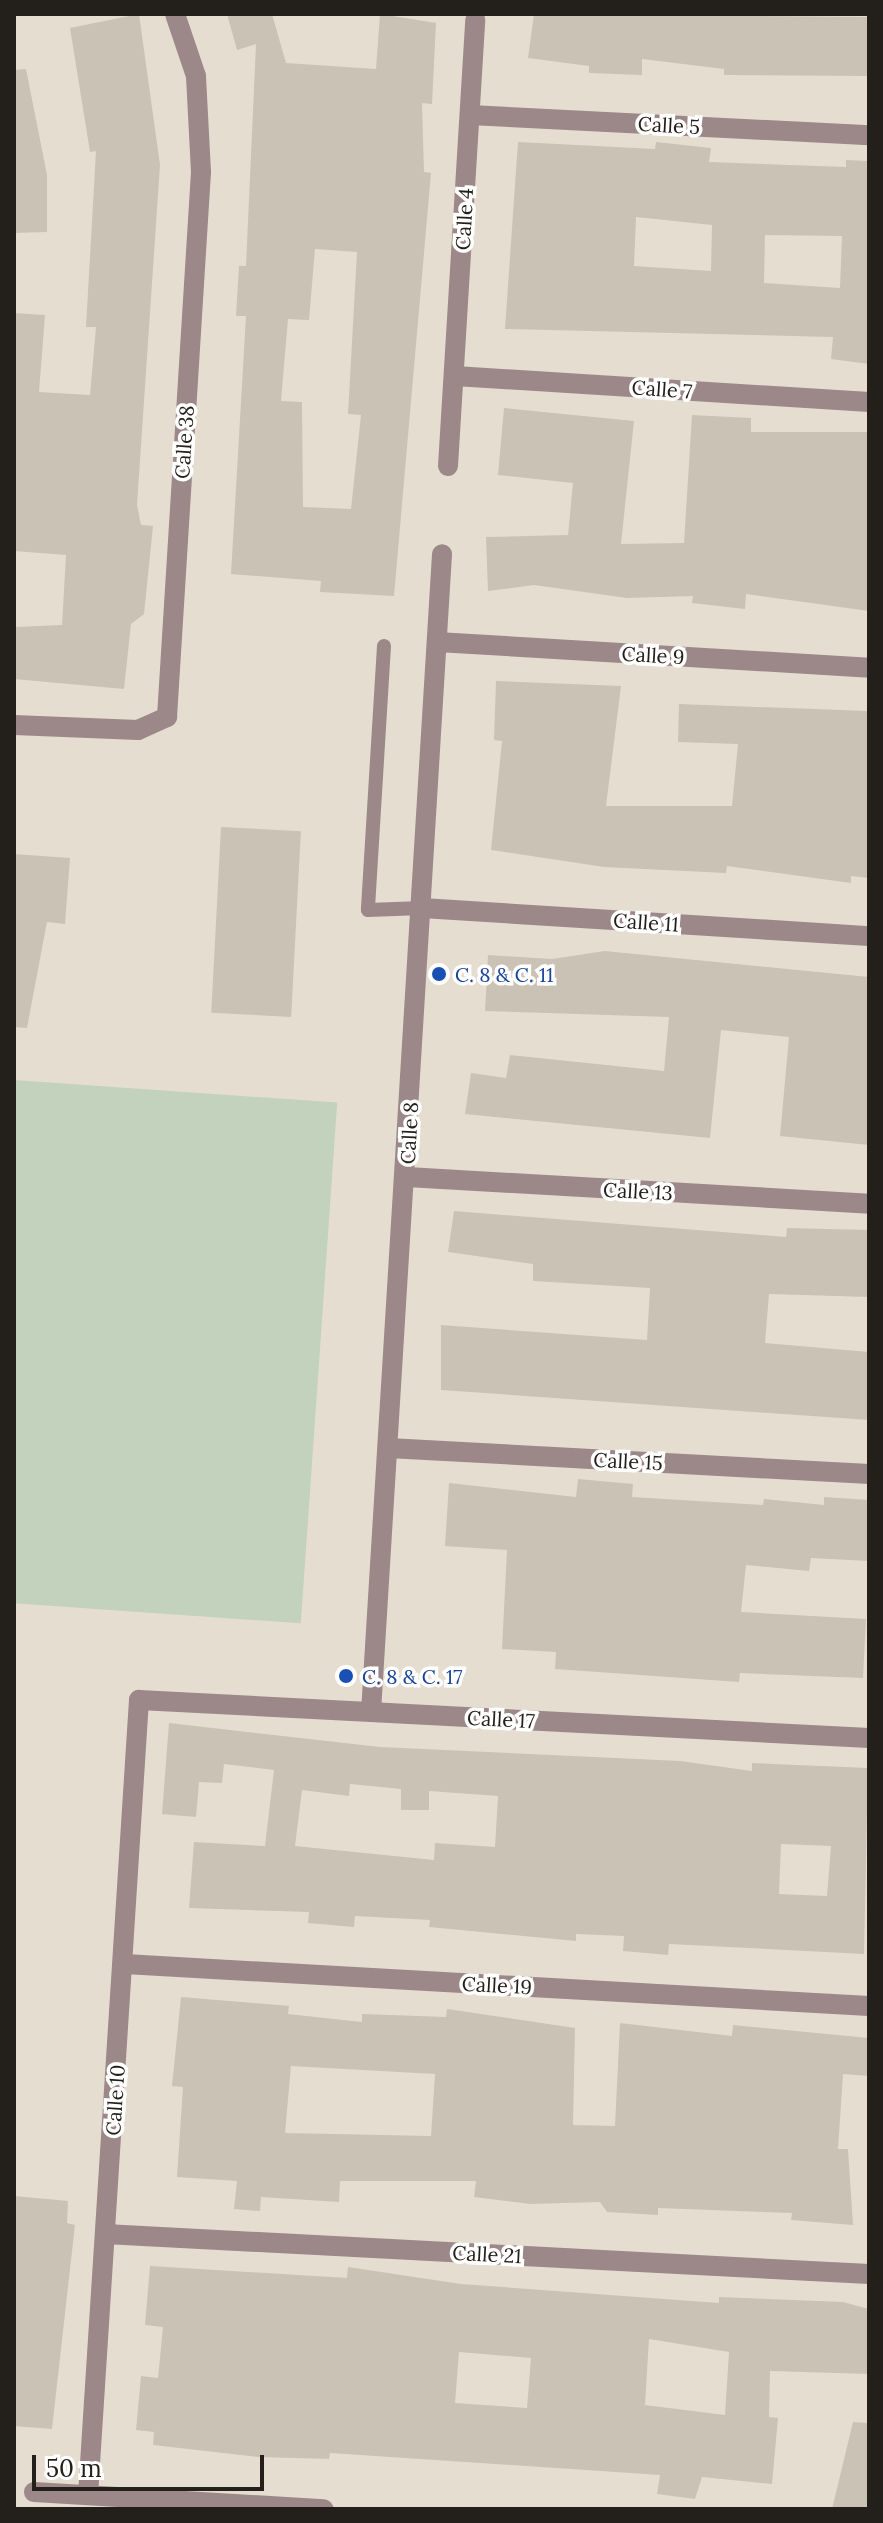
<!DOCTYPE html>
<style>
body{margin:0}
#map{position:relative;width:883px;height:2523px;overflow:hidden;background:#e6ddd1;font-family:Lora,serif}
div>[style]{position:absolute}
.green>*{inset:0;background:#c2d2bd;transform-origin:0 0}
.building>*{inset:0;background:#cbc2b6;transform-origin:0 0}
.lane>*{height:14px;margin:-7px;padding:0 7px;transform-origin:7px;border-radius:7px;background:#9c8888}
.street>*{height:20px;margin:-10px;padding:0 10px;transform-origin:10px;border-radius:10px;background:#9c8888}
.dots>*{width:22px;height:22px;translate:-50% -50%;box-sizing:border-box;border:4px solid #fff;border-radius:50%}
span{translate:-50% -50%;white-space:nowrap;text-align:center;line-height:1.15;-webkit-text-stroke:7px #fff;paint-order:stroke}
.street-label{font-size:20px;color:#23201b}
.transit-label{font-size:20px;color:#164399}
.left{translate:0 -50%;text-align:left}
.frame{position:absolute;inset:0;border:16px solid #23201b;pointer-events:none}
.scale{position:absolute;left:32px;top:2455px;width:232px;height:36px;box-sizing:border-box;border:4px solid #23201b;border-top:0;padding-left:10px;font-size:24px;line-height:28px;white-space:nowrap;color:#23201b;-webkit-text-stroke:6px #fff;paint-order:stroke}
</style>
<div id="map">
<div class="green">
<div style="left:14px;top:1080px;width:324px;height:522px;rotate:4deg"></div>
</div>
<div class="building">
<div style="clip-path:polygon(139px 14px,160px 165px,137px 505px,141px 525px,153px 526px,144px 614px,131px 624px,124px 689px,14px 679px,14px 627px,62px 625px,66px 555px,14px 551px,14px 313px,45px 315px,39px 392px,90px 395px,96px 327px,86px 327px,96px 151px,90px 152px,70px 28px)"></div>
<div style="clip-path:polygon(evenodd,227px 14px,272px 14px,286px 63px,376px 69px,380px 14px,436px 23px,432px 104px,422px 103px,424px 172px,431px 173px,394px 596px,320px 592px,321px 581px,231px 574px,246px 316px,236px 316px,239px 266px,246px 266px,256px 44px,237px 50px,227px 14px,315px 249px,357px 252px,348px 414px,361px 415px,351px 509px,303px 507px,302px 402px,281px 401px,288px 319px,309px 320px,315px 249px)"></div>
<div style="clip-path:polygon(534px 14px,869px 17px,869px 76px,724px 75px,724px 69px,642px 59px,642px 75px,589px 73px,589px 66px,528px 58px)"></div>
<div style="clip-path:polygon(26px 69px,47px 175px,47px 232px,14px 233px,14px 70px)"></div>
<div style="clip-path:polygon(evenodd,518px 142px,655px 149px,656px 142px,711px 148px,709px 162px,846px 167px,846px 160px,869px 161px,869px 364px,831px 359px,833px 337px,505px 329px,518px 142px,636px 217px,712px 225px,711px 271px,634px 266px,636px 217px,518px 142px,765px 235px,842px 236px,840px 288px,764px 283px,765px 235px)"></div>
<div style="clip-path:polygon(504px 408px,634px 421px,621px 544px,684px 543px,692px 415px,751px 418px,751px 432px,869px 432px,869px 611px,746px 594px,745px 609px,692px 603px,693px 596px,627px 598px,534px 585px,488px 591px,486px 537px,568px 535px,573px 483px,498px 475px)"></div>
<div style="clip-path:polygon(496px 681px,621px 686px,606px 806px,732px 806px,738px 744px,678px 742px,679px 704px,867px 711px,869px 878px,851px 876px,851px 883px,727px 866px,726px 873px,604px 867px,491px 850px,502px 741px,494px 740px)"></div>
<div style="left:221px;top:827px;width:80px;height:186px;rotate:3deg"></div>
<div style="clip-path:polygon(14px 854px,70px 858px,65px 924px,47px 922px,27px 1028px,14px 1027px)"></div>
<div style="clip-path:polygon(605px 951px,869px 977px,869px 1145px,780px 1136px,789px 1037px,721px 1030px,710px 1138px,465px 1114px,471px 1073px,506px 1078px,510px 1055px,664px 1071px,669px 1017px,485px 1011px,488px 955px,552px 959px)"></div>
<div style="clip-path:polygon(454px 1211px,786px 1237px,787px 1228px,869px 1230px,869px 1297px,769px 1294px,765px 1343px,869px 1352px,869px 1420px,441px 1390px,441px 1325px,647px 1340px,650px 1288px,533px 1281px,533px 1264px,448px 1252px)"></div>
<div style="clip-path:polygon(578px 1479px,633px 1484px,632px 1497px,763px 1505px,764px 1499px,824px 1505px,824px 1497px,869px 1500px,869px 1561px,811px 1558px,809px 1571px,746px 1565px,741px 1612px,866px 1619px,863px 1678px,740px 1673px,739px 1682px,555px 1669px,556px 1652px,502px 1649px,507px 1550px,445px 1546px,449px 1483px,576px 1497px)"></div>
<div style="clip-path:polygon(evenodd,169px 1723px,380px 1747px,680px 1761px,752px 1771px,752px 1763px,868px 1768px,864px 1954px,669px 1944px,668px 1955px,623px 1951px,624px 1936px,576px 1934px,576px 1941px,429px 1927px,430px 1920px,355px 1916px,354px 1927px,308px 1923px,309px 1912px,189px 1908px,194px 1842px,265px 1846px,274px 1770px,224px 1764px,222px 1783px,199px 1782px,196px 1817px,162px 1814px,169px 1723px,350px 1784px,401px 1789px,401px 1810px,429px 1810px,429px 1791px,498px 1796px,495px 1847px,435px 1843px,434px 1860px,295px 1846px,302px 1790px,349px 1796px,350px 1784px,169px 1723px,781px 1844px,831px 1846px,827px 1896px,779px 1894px,781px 1844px)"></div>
<div style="clip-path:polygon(evenodd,181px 1997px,289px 2006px,288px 2014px,362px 2022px,362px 2014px,446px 2017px,447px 2009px,575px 2028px,573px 2125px,615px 2126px,620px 2023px,732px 2036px,733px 2025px,869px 2038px,869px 2076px,843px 2074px,838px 2149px,848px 2149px,853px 2225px,791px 2220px,792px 2213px,658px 2208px,658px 2215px,607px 2212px,600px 2202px,531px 2204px,474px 2197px,476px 2181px,340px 2181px,339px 2202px,261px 2197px,260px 2211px,234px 2209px,237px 2181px,177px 2177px,183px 2087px,172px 2086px,181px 1997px,291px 2066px,435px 2074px,431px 2136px,285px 2133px,291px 2066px)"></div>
<div style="clip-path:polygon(14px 2196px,68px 2201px,67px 2223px,75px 2225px,52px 2429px,14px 2426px)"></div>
<div style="clip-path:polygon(evenodd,150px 2266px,347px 2278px,348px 2267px,461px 2284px,719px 2303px,719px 2297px,843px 2302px,869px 2309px,869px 2374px,770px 2371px,769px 2417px,778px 2418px,772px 2484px,702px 2477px,695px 2499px,657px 2494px,660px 2475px,330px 2453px,329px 2459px,259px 2457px,153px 2445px,154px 2432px,136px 2430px,141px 2376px,158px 2378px,163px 2327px,145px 2325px,150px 2266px,649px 2339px,729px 2352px,725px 2415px,645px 2405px,649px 2339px,150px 2266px,459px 2352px,531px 2358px,527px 2408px,455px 2403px,459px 2352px)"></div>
<div style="clip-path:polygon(853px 2422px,869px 2423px,869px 2509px,832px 2509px)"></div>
</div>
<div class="lane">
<div style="left:384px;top:646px;width:264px;rotate:93.5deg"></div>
<div style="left:368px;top:910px;width:54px;rotate:-2.1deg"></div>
</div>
<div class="street">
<div style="left:470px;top:115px;width:400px;rotate:2.9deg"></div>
<div style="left:455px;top:376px;width:415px;rotate:3.6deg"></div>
<div style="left:448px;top:466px;width:447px;rotate:-86.5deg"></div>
<div style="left:437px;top:642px;width:433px;rotate:3.4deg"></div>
<div style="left:14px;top:725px;width:124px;rotate:2.3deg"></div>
<div style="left:138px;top:730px;width:32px;rotate:-24deg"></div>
<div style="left:167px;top:717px;width:546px;rotate:-86.43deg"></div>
<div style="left:201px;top:172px;width:96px;rotate:-93deg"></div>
<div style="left:196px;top:76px;width:65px;rotate:-108.7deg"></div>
<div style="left:422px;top:908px;width:448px;rotate:3.6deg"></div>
<div style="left:407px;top:1177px;width:463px;rotate:3.3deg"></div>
<div style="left:388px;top:1448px;width:482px;rotate:3.1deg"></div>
<div style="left:371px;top:1712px;width:1160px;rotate:-86.49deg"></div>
<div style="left:125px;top:1964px;width:745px;rotate:3.23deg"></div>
<div style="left:105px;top:2234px;width:765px;rotate:3deg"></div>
<div style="left:34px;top:2492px;width:290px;rotate:3.4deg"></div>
<div style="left:88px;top:2495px;width:797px;rotate:-86.33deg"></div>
<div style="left:139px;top:1700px;width:731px;rotate:2.98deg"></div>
</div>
<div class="dots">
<div style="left:439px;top:974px;background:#1a4fb4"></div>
<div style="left:346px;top:1676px;background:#1a4fb4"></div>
</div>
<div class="street-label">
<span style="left:669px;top:125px;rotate:3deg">Calle 5</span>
<span style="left:464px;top:219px;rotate:-87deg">Calle 4</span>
<span style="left:662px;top:389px;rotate:4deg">Calle 7</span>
<span style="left:184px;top:442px;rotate:-86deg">Calle 38</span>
<span style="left:653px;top:655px;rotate:3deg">Calle 9</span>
<span style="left:646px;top:922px;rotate:4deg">Calle 11</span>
<span style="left:409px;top:1133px;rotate:-87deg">Calle 8</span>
<span style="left:638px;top:1191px;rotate:3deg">Calle 13</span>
<span style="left:628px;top:1461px;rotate:3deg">Calle 15</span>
<span style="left:501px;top:1719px;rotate:3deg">Calle 17</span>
<span style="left:497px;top:1985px;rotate:3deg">Calle 19</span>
<span style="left:115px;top:2100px;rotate:-86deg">Calle 10</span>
<span style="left:487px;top:2254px;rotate:3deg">Calle 21</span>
</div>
<div class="transit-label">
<span class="left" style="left:455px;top:974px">C. 8 &amp; C. 11</span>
<span class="left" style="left:362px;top:1676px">C. 8 &amp; C. 17</span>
</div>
<div class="frame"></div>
<div class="scale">50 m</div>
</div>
